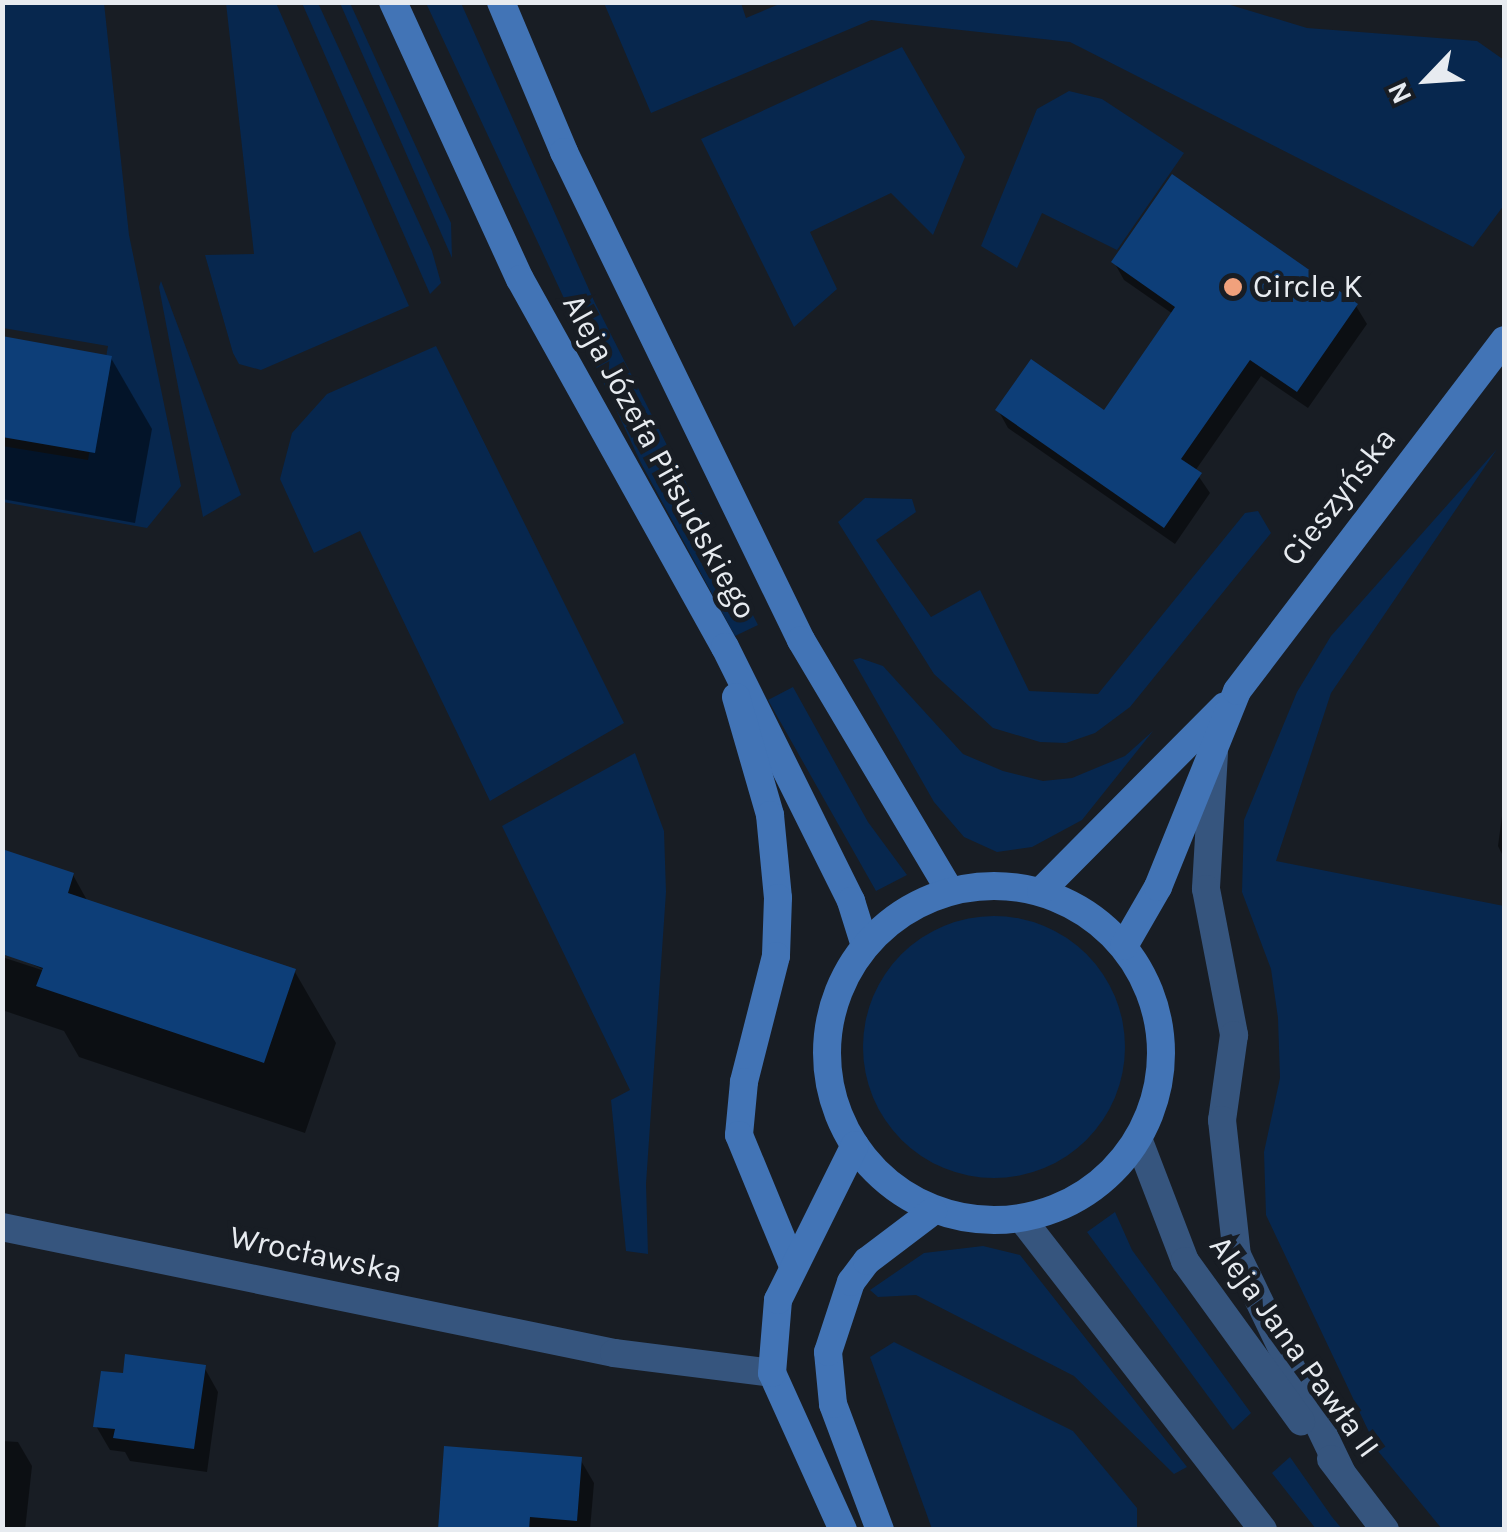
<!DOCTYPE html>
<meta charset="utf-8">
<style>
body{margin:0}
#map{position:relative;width:1507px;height:1532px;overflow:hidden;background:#181d24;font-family:Karla,sans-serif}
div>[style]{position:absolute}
.green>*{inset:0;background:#07274e}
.round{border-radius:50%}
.shadow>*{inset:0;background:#0007}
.building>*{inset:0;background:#0d3e78}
.minor>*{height:28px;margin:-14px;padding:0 14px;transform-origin:14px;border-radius:14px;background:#36557e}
.tertiary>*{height:28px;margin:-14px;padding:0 14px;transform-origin:14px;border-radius:14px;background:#36557e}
.secondary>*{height:28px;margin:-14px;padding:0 14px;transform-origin:14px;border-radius:14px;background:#4274b6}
.secondary>.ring{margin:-14px;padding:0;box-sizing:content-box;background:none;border:28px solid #4274b6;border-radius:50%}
.dots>*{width:28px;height:28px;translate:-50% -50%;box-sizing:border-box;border:5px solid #181d24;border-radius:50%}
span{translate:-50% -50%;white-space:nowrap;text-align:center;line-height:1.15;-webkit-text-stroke:10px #181d24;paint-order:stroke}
.poi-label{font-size:32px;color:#e7ebf0}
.left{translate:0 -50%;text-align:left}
.street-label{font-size:32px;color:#e7ebf0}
.frame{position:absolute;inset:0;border:5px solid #e7ebf0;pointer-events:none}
.north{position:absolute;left:1377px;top:30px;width:100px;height:100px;-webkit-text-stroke:8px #181d24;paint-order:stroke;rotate:245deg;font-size:28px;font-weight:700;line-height:40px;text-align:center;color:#e7ebf0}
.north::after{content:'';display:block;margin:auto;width:35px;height:45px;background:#e7ebf0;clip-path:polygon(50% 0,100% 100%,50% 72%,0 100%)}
</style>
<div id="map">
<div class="green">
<div style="clip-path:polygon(784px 2px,1224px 3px,1307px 28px,1477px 41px,1504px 60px,1504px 205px,1473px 247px,1070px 42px,906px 24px,871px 20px,651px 113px,604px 3px,741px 3px,746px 18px)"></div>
<div style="clip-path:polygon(3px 3px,104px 3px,129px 235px,181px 486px,147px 528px,3px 502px,2px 446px,88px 460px,108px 346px,3px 328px)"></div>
<div style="clip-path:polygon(226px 3px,276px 3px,409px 306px,261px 370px,239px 364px,233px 353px,205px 255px,254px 254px)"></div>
<div style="clip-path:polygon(302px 3px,318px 3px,432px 251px,441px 283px,430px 294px)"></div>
<div style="clip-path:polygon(340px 3px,350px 3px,451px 223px,452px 258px)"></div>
<div style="clip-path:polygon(426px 3px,461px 3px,595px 303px,758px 625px,735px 636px,641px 463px)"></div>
<div style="clip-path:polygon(902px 47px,965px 157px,933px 235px,891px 193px,810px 232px,837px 289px,794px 327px,701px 139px)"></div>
<div style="clip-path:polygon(1069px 91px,1102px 99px,1184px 153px,1117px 250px,1042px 213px,1017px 268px,981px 246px,1037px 109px)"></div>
<div style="clip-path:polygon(161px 281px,241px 495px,203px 517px,159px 287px)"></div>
<div style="clip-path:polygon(436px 346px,624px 723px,490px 801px,360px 531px,314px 553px,280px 479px,292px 433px,327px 394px)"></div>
<div style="clip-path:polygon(1497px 449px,1331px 693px,1276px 861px,1504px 906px,1504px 1529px,1442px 1529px,1378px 1451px,1266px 1215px,1264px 1152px,1280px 1078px,1278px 1018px,1271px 969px,1242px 892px,1244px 820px,1297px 692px,1331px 636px)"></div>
<div style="clip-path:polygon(865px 498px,912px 499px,916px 512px,876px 540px,931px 617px,980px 590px,1029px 691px,1098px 694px,1245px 513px,1258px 511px,1271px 533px,1130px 707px,1095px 733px,1066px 743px,1040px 742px,993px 728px,934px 674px,838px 522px)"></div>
<div style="clip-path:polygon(860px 658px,883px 666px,963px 754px,1003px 771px,1043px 781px,1072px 778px,1125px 756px,1153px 731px,1082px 820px,1032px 847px,997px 852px,964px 837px,934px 802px,853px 660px)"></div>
<div style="clip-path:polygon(793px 687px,868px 822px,907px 875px,876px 891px,768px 700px)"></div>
<div style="clip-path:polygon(635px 753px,664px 831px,666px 892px,646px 1184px,648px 1254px,626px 1251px,611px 1100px,630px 1090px,502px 826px)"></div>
<div class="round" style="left:863px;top:916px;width:262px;height:262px"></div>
<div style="clip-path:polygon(1115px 1212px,1132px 1250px,1251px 1413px,1233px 1430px,1087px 1232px)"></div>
<div style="clip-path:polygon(983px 1246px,1020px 1255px,1187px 1467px,1174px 1474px,1074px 1376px,916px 1295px,878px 1297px,870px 1290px,924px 1253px)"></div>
<div style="clip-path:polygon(894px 1342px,1073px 1431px,1137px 1508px,1137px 1529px,932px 1529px,870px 1357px)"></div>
<div style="clip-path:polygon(1290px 1457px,1332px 1517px,1342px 1529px,1316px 1529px,1272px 1473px)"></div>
</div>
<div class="shadow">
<div style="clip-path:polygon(1114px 262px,1356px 306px,1367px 324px,1308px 408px,1261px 376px,1195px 471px,1210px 493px,1175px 544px,1008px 428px,998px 410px,1104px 413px,1173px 314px,1124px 280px)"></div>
<div style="clip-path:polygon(2px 339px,111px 358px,152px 429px,135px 523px,2px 499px)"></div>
<div style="clip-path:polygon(1504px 801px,1504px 858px,1498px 846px)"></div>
<div style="clip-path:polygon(73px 875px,88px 902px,295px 972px,336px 1043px,305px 1133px,79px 1057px,64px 1031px,2px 1010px,2px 957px,54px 974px,2px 951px)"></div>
<div style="clip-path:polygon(204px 1367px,218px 1392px,207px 1472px,130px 1461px,125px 1452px,110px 1450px,96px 1426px,125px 1375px)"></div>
<div style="clip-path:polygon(2px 1441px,18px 1442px,32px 1466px,25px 1530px,2px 1530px)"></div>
<div style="clip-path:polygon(580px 1459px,594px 1483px,590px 1530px,440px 1530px)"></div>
</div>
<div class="building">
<div style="clip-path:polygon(1172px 174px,1358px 304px,1297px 392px,1250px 360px,1181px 459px,1202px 473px,1164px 528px,995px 410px,1031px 359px,1104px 410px,1175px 307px,1111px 262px)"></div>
<div style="clip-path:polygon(2px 336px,112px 356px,95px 453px,2px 437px)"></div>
<div style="clip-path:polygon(2px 849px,74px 873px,68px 893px,296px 969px,264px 1063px,36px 986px,43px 968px,2px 954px)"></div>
<div style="clip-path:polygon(125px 1354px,206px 1365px,194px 1449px,113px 1438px,115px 1429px,93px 1427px,101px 1371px,123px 1373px)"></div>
<div style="clip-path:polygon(444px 1446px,582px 1457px,577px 1521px,530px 1517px,529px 1530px,438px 1530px)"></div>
</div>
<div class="minor">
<div style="left:2px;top:1227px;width:625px;rotate:11.63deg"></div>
<div style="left:614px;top:1353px;width:159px;rotate:7.2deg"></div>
</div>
<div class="tertiary">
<div style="left:1214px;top:753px;width:136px;rotate:93.4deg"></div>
<div style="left:1206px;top:889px;width:149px;rotate:79.1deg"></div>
<div style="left:1234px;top:1035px;width:86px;rotate:98deg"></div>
<div style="left:1222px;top:1120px;width:136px;rotate:83.7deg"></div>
<div style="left:1237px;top:1255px;width:242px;rotate:64.3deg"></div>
<div style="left:1139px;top:1141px;width:129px;rotate:69deg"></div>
<div style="left:1185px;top:1261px;width:198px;rotate:54.1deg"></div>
<div style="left:1022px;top:1219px;width:393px;rotate:52.2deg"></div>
<div style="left:1331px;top:1459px;width:89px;rotate:52.7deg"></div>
</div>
<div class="secondary">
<div style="left:393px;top:2px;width:305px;rotate:65.4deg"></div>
<div style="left:520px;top:279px;width:421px;rotate:60.9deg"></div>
<div style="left:725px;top:647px;width:284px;rotate:63.6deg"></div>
<div style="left:851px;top:901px;width:47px;rotate:72.7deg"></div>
<div style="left:501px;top:2px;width:163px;rotate:67.2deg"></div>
<div style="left:564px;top:152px;width:543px;rotate:64.1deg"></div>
<div style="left:801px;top:640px;width:292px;rotate:59.3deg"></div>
<div style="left:736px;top:697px;width:123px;rotate:73.9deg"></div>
<div style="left:770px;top:815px;width:83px;rotate:84.5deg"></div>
<div style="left:778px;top:898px;width:58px;rotate:92deg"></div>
<div style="left:776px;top:956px;width:130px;rotate:104.3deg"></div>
<div style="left:744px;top:1082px;width:53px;rotate:95.4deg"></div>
<div style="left:739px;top:1135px;width:142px;rotate:67.6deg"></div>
<div class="ring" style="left:827px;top:886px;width:306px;height:306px"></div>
<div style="left:1041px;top:891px;width:260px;rotate:-45.2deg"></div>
<div style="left:1124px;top:946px;width:68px;rotate:-60deg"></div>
<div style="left:1158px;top:887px;width:211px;rotate:-68deg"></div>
<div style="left:1237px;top:691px;width:441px;rotate:-52.7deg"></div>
<div style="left:843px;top:1530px;width:172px;rotate:-114.3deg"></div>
<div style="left:772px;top:1373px;width:73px;rotate:-85.3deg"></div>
<div style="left:778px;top:1300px;width:173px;rotate:-63.6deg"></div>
<div style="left:880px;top:1530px;width:134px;rotate:-110.5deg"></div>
<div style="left:833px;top:1404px;width:52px;rotate:-95.5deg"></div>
<div style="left:828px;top:1352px;width:74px;rotate:-71.8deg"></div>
<div style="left:851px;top:1282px;width:26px;rotate:-53deg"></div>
<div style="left:867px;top:1261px;width:83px;rotate:-37.1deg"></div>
</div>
<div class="dots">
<div style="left:1233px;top:287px;background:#f1a17c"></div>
</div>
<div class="poi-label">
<span class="left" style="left:1253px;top:287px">Circle K</span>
</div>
<div class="street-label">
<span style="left:659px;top:457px;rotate:61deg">Aleja Józefa Piłsudskiego</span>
<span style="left:1339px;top:497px;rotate:-52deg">Cieszyńska</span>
<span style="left:316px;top:1255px;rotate:12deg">Wrocławska</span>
<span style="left:1294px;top:1347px;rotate:54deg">Aleja Jana Pawła II</span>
</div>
<div class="frame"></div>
<div class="north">N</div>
</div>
